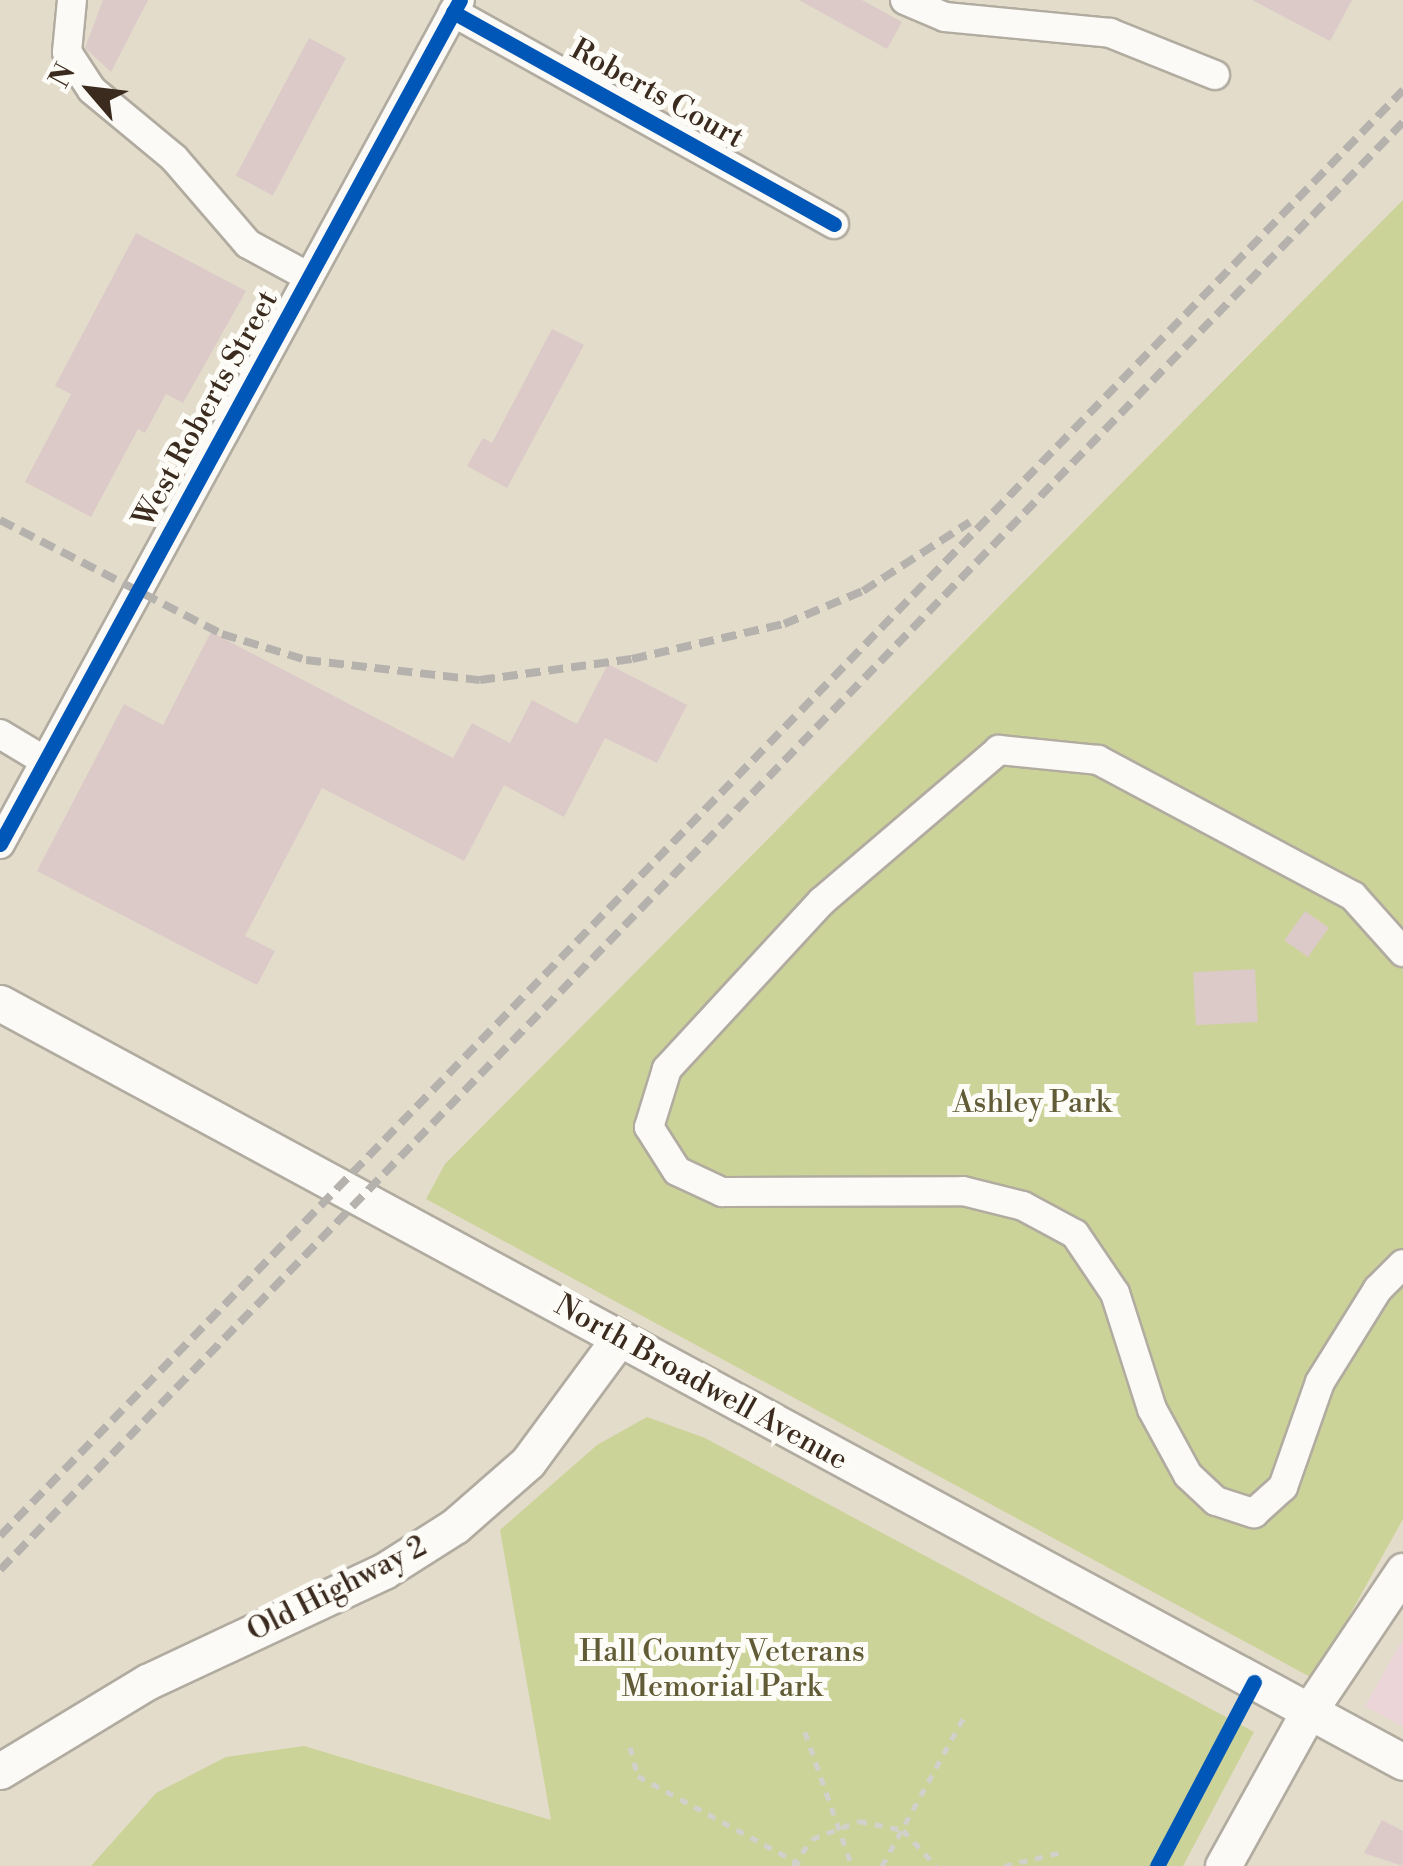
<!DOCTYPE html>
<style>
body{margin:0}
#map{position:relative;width:1403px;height:1866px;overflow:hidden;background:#e3dccb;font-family:"Libre Bodoni",serif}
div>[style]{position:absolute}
.built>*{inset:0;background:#ebd5d8}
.green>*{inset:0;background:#ccd398}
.building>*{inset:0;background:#dccac8;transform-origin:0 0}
.path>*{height:5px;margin-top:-2.5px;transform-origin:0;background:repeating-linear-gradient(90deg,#d2d0cb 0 8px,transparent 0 16px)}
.roads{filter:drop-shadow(2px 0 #b1aba0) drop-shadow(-2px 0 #b1aba0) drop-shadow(0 2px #b1aba0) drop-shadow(0 -2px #b1aba0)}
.minor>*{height:28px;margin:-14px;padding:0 14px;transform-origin:14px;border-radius:14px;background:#fbfaf7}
.major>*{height:35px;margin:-17.5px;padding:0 17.5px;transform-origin:17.5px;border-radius:17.5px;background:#fbfaf7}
.rail>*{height:8px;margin-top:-4px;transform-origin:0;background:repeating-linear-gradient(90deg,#b5b2ae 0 15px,transparent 0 23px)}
.cycleway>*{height:15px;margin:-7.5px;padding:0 7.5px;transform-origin:7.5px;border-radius:7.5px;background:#0057b8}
span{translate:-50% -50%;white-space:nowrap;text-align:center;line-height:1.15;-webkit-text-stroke:10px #fdfcf7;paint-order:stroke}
.street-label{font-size:30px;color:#3b2a1e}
.park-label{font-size:30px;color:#615b36}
.north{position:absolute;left:40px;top:40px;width:100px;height:100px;-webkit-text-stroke:8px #fdfcf7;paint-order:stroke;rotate:298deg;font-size:28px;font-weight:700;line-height:40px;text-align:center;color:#3b2a1e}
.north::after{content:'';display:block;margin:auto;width:35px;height:45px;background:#3b2a1e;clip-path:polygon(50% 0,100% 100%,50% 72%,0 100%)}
</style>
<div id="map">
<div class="built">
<div style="clip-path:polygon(1403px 1639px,1403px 1727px,1365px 1706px)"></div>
</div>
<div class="green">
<div style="clip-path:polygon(1403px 200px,1403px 1519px,1314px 1679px,426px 1199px,445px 1164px)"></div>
<div style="clip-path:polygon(647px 1417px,705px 1438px,1254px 1732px,1183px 1866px,91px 1866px,156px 1793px,226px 1757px,304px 1746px,551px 1820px,500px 1530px,597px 1445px)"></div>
</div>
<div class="building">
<div style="clip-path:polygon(103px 0,148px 0,111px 72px,85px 48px)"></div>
<div style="clip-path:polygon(799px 0,862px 0,902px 22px,887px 49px)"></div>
<div style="clip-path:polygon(1252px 0,1352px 0,1330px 41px)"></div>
<div style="left:309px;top:38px;width:42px;height:156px;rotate:28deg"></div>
<div style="clip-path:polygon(136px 233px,246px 291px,183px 403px,166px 394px,145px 433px,138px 429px,91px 517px,25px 482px,71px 394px,55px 386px)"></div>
<div style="clip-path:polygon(552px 329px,584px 345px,507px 488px,467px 466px,483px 438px,492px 443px)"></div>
<div style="clip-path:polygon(211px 632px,453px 758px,472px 723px,510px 743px,532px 700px,577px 724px,608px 664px,687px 705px,657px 763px,605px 738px,564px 817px,504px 785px,464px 861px,322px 788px,245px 936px,275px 951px,257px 985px,37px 871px,124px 704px,163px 725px)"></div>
<div style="left:1305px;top:911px;width:29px;height:36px;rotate:35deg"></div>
<div style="left:1255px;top:969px;width:53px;height:62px;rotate:87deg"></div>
<div style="clip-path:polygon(1382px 1820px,1403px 1831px,1403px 1866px,1364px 1853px)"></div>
</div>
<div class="path">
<div style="left:805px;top:1732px;width:142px;rotate:70.7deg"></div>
<div style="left:630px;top:1747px;width:30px;rotate:75deg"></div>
<div style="left:638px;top:1776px;width:189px;rotate:28.5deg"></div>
<div style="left:793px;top:1866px;width:33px;rotate:-55deg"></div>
<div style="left:812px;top:1839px;width:50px;rotate:-21deg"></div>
<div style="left:859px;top:1821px;width:45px;rotate:11.6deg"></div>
<div style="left:903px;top:1830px;width:49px;rotate:47.5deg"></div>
<div style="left:882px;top:1866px;width:175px;rotate:-61.2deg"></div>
<div style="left:1004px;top:1866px;width:60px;rotate:-13.6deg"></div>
</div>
<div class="roads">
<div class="minor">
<div style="left:72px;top:0;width:52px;rotate:95.5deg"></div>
<div style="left:67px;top:52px;width:45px;rotate:56.7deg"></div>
<div style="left:92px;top:90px;width:107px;rotate:39.7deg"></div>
<div style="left:174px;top:158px;width:113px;rotate:49.3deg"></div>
<div style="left:248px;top:244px;width:69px;rotate:28.4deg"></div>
<div style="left:905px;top:0;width:43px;rotate:23deg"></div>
<div style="left:945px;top:17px;width:166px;rotate:5.5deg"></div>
<div style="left:1110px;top:33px;width:113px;rotate:21.8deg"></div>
<div style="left:453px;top:12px;width:436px;rotate:29.1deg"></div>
<div style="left:0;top:734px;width:52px;rotate:31deg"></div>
<div style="left:0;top:844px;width:961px;rotate:-61.41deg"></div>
<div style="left:1403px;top:952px;width:75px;rotate:-131.8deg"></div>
<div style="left:1353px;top:896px;width:289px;rotate:-151.9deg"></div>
<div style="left:1098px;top:760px;width:100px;rotate:-174.2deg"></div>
<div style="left:999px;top:750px;width:233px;rotate:139.5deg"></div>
<div style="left:822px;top:901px;width:229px;rotate:132.7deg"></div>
<div style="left:667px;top:1069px;width:61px;rotate:107.2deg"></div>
<div style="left:649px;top:1127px;width:52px;rotate:57.5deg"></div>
<div style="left:677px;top:1171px;width:50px;rotate:25deg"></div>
<div style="left:722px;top:1192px;width:241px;rotate:-0.2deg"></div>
<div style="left:963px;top:1191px;width:62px;rotate:14deg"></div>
<div style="left:1023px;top:1206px;width:59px;rotate:28.3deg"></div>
<div style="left:1075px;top:1234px;width:71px;rotate:55.9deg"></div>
<div style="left:1115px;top:1293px;width:122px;rotate:72.3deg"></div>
<div style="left:1152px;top:1409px;width:75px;rotate:61.4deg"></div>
<div style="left:1188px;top:1475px;width:38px;rotate:43deg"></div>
<div style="left:1216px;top:1501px;width:40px;rotate:18deg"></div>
<div style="left:1254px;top:1513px;width:39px;rotate:-42deg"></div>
<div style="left:1283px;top:1487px;width:111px;rotate:-70.6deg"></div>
<div style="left:1320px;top:1382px;width:110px;rotate:-58.1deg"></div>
<div style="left:1378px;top:1289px;width:35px;rotate:-45deg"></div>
</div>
<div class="major">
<div style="left:0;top:1003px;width:1595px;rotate:28.41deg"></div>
<div style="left:0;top:1771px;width:172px;rotate:-31.2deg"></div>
<div style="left:147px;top:1682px;width:262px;rotate:-25.1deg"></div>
<div style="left:384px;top:1571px;width:84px;rotate:-32.4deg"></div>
<div style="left:455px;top:1526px;width:97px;rotate:-41.2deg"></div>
<div style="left:528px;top:1462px;width:152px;rotate:-53.6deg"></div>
<div style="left:1223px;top:1866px;width:177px;rotate:-61deg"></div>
<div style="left:1309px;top:1711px;width:169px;rotate:-56.1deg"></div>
</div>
</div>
<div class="rail">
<div style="left:0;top:520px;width:250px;rotate:27.2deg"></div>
<div style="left:222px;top:634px;width:88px;rotate:17.2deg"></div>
<div style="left:306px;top:660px;width:175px;rotate:6.6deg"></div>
<div style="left:480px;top:680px;width:153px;rotate:-7.9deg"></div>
<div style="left:632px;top:659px;width:156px;rotate:-13deg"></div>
<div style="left:784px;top:624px;width:86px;rotate:-22.7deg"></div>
<div style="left:863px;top:591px;width:127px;rotate:-32.8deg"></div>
<div style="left:0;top:1536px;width:2015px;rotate:-45.86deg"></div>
<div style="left:0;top:1570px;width:2016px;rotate:-45.9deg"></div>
</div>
<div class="cycleway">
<div style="left:453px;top:12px;width:436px;rotate:29.1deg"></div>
<div style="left:0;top:844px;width:961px;rotate:-61.41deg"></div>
<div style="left:1157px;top:1866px;width:208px;rotate:-62.2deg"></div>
</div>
<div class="street-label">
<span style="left:657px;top:94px;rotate:29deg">Roberts Court</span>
<span style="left:206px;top:409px;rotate:-61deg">West Roberts Street</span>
<span style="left:701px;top:1383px;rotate:29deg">North Broadwell Avenue</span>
<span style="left:337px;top:1589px;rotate:-27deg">Old Highway 2</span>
</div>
<div class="park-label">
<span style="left:1032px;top:1103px">Ashley Park</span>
<span style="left:722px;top:1669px">Hall County Veterans<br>Memorial Park</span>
</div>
<div class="north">N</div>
</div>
